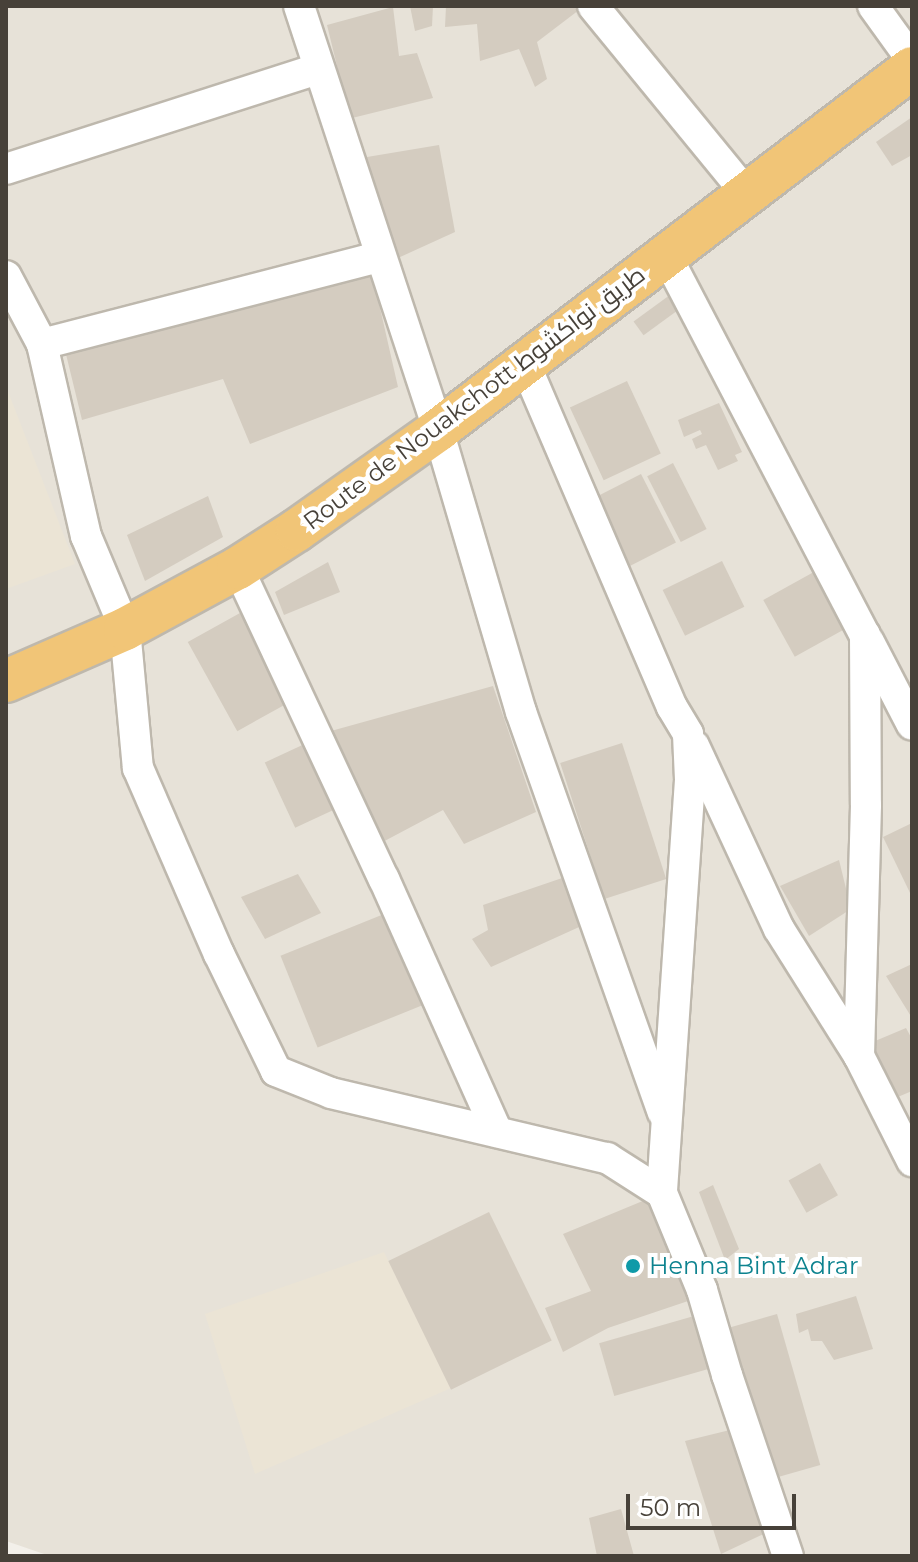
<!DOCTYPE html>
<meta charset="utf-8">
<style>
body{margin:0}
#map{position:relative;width:918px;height:1562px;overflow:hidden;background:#f3f0ea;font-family:Montserrat,Cairo,sans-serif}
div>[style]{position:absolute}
.residential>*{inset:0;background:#e7e2d8}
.education>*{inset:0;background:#ebe4d5}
.building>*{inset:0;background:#d4ccc0;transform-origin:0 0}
.roads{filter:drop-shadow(2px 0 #beb8ad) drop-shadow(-2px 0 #beb8ad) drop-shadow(0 2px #beb8ad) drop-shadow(0 -2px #beb8ad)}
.minor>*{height:30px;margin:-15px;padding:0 15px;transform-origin:15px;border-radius:15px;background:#fff}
.highway>*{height:42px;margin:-21px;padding:0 21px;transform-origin:21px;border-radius:21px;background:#f1c577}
.dots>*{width:22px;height:22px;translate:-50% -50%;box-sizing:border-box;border:4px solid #fff;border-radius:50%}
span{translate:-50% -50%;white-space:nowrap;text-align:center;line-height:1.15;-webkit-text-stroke:8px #fff;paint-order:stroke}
.street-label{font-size:24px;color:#474139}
.culture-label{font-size:24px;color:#0d838f}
.left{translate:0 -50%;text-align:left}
.frame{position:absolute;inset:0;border:8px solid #474139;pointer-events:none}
.scale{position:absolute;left:626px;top:1494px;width:170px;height:36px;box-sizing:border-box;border:4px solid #474139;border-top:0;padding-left:10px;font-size:24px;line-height:28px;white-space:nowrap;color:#474139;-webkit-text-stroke:6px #fff;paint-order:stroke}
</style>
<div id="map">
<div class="residential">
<div style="clip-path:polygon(6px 6px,912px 6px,912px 1556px,50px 1556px,6px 1541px)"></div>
</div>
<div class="education">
<div style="clip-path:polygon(7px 389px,75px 564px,6px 589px,6px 390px)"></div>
<div style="clip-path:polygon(384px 1252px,451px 1388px,255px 1474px,205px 1314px)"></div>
</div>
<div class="building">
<div style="clip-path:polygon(410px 6px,433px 6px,432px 26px,415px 31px)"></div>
<div style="clip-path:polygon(446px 6px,575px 6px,579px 10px,537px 42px,547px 79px,535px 87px,519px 49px,480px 61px,477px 24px,445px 27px)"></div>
<div style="clip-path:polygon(393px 7px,399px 56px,417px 53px,433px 98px,344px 120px,329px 73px,338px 70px,327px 25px)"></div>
<div style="clip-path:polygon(912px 117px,912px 155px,892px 166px,876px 142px)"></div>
<div style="clip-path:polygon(439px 145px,455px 232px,387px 263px,355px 159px)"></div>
<div style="clip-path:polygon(370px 264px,398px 387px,250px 444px,223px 379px,82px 420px,64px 346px)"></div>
<div style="left:674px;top:292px;width:17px;height:50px;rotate:54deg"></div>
<div style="left:627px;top:381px;width:80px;height:63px;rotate:65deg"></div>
<div style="clip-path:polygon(719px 403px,742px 452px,735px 455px,738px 461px,718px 470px,706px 445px,696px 449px,692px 439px,702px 434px,700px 430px,684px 437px,678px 420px)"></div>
<div style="left:673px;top:463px;width:74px;height:29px;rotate:63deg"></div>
<div style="left:641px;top:474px;width:77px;height:55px;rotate:63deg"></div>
<div style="clip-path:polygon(208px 496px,223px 537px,145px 581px,127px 535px)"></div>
<div style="left:722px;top:561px;width:51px;height:66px;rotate:64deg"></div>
<div style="clip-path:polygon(328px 562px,340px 592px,284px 615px,275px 592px)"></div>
<div style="left:821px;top:568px;width:65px;height:66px;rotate:61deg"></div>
<div style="left:249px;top:608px;width:102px;height:70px;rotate:61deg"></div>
<div style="clip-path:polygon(493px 686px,536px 812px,464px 844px,443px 810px,377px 845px,331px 731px)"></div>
<div style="left:311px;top:741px;width:72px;height:51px;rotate:65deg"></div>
<div style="left:622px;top:743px;width:143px;height:65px;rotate:72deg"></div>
<div style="clip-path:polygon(912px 823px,912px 897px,883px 837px)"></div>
<div style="clip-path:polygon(839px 860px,851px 909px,809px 936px,780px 886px)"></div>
<div style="clip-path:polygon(298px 874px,321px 913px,265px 939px,241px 897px)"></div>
<div style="clip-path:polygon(568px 876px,588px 923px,491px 967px,472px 939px,488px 930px,483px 905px)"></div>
<div style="left:389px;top:912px;width:99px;height:117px;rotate:68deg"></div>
<div style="clip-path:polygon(912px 964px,912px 1018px,886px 976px)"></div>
<div style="clip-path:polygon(906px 1028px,912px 1039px,912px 1091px,893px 1099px,868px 1044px)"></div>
<div style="left:820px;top:1163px;width:37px;height:36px;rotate:61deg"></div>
<div style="clip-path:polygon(713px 1185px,739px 1249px,725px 1260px,699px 1192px)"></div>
<div style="clip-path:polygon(662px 1193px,697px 1298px,608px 1328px,563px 1352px,545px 1308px,591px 1291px,563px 1234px)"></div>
<div style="left:489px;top:1212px;width:143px;height:112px;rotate:64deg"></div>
<div style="clip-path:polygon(856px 1296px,873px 1349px,834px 1360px,822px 1341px,811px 1341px,808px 1329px,799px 1333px,796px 1314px)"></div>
<div style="left:701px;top:1314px;width:55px;height:106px;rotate:74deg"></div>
<div style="left:777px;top:1314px;width:157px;height:52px;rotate:74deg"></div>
<div style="clip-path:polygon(734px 1429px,770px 1531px,721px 1554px,685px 1441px)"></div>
<div style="clip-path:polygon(621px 1509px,634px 1556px,597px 1556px,589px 1518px)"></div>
</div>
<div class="roads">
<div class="minor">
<div style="left:299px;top:6px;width:446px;rotate:71.8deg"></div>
<div style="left:438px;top:430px;width:294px;rotate:73.6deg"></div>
<div style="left:521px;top:712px;width:425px;rotate:70.5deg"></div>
<div style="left:593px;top:6px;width:240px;rotate:50.7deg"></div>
<div style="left:873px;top:6px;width:67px;rotate:54.2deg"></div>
<div style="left:6px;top:169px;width:328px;rotate:-17.8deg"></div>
<div style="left:666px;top:255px;width:429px;rotate:62.4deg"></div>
<div style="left:865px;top:635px;width:170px;rotate:89.7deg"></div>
<div style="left:866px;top:805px;width:251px;rotate:91.6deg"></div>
<div style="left:859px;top:1056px;width:118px;rotate:63.2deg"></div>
<div style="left:6px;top:276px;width:77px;rotate:62.1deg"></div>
<div style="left:42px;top:344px;width:197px;rotate:77.1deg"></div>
<div style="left:86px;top:536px;width:101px;rotate:67.2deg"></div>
<div style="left:125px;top:629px;width:140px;rotate:84.7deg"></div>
<div style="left:138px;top:768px;width:203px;rotate:66.5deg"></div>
<div style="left:219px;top:954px;width:130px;rotate:64deg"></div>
<div style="left:276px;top:1071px;width:59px;rotate:21.8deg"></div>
<div style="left:331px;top:1093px;width:284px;rotate:13.3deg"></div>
<div style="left:607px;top:1158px;width:65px;rotate:32.5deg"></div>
<div style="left:42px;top:344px;width:348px;rotate:-14.5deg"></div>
<div style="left:524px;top:362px;width:375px;rotate:66.8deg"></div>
<div style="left:672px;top:707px;width:31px;rotate:59deg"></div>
<div style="left:688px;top:734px;width:46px;rotate:87.5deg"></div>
<div style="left:690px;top:780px;width:414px;rotate:93.9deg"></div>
<div style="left:662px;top:1193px;width:105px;rotate:67.6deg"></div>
<div style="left:702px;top:1290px;width:89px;rotate:73.6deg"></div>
<div style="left:727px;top:1375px;width:191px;rotate:71.4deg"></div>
<div style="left:238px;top:568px;width:344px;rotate:64.9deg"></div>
<div style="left:384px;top:879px;width:277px;rotate:65.9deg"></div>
<div style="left:869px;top:642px;width:93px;rotate:62.6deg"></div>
<div style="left:694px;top:746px;width:202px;rotate:65.1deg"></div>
<div style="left:779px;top:929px;width:150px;rotate:57.8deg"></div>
</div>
<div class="highway">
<div style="left:6px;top:681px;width:130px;rotate:-23.6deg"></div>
<div style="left:125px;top:629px;width:128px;rotate:-28.4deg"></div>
<div style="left:238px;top:568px;width:70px;rotate:-32.8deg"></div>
<div style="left:297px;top:530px;width:173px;rotate:-35.3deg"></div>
<div style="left:438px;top:430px;width:596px;rotate:-37.37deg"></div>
</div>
</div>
<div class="dots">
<div style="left:633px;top:1266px;background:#0f9aa8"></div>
</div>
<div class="street-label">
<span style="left:474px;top:398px;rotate:-37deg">Route de Nouakchott طريق نواكشوط</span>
</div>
<div class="culture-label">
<span class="left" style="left:649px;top:1266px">Henna Bint Adrar</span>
</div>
<div class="frame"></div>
<div class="scale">50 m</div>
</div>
